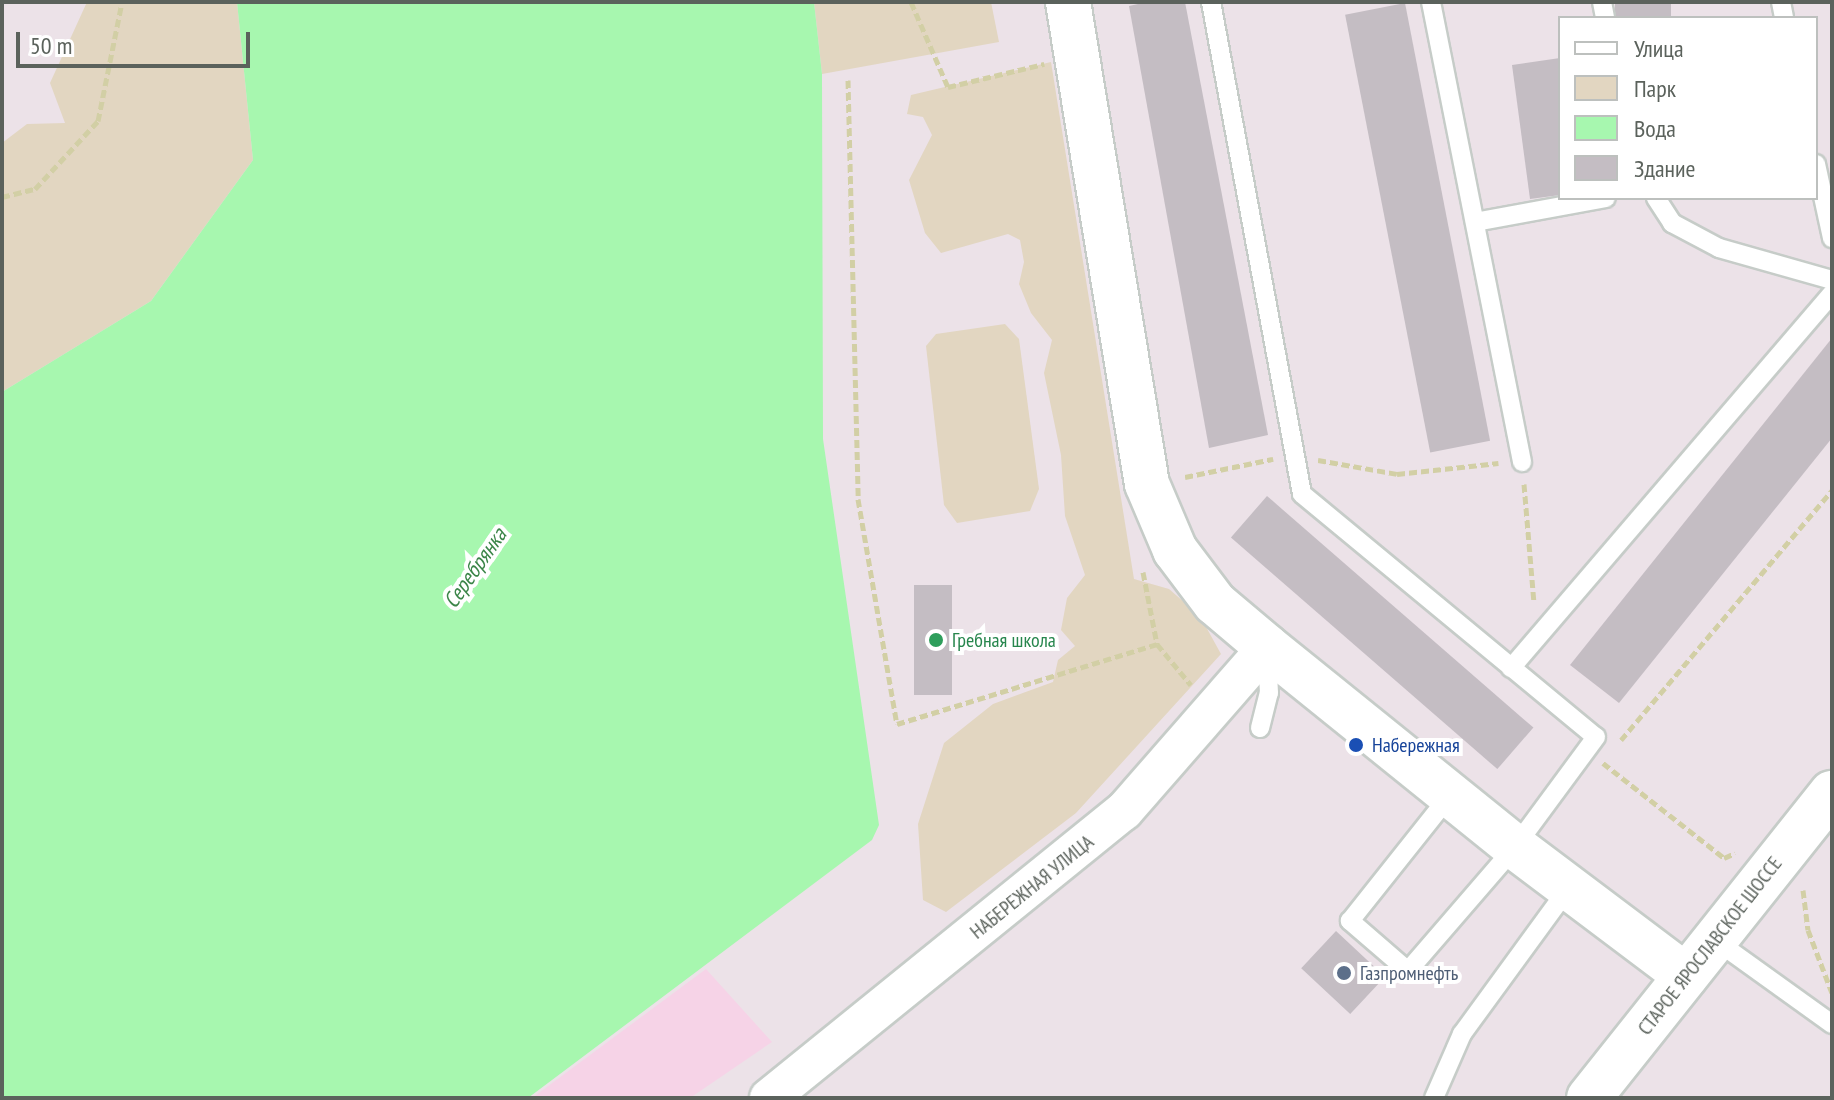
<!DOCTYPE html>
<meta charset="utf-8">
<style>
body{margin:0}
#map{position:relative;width:1834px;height:1100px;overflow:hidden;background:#ece2e8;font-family:"PT Sans Narrow",sans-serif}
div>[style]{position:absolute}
.green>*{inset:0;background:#e2d6c1}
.sand>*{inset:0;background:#f6d3e7}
.water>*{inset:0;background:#a7f7af}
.building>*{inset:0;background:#c4bdc3;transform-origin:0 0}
.path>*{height:5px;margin-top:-2.5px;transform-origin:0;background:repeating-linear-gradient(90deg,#d2cfa5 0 8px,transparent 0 12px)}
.roads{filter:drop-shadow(2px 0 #c6ccc8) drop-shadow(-2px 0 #c6ccc8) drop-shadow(0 2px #c6ccc8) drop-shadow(0 -2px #c6ccc8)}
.service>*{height:18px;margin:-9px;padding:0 9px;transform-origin:9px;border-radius:9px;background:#fff}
.minor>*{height:38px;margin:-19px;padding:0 19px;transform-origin:19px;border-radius:19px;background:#fff}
.tertiary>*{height:44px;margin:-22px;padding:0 22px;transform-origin:22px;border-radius:22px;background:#fff}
.secondary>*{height:44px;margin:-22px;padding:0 22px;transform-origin:22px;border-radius:22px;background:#fff}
.dots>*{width:22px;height:22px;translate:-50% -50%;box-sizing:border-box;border:4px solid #fff;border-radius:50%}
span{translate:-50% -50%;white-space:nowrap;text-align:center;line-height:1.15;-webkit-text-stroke:8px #fff;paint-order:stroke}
.leisure-label{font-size:20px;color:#27864d}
.left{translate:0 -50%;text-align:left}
.transit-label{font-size:20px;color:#164399}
.street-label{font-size:20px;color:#5b625c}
.service-label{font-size:20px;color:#4e5e75}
.water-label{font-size:22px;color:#3b8548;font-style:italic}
.frame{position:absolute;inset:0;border:4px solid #5b625c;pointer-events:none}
.legend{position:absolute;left:1558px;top:16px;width:260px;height:184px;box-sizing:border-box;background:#fff;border:2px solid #bdc0be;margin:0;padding:10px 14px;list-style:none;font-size:24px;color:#5b625c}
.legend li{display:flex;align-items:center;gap:16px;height:40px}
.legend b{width:40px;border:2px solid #bdc0be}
.scale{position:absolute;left:16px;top:32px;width:234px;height:36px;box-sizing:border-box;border:4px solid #5b625c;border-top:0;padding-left:10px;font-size:24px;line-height:28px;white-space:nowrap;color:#5b625c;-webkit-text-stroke:6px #fff;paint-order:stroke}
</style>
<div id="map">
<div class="green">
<div style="clip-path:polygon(87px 2px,237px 2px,253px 160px,151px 301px,2px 392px,2px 143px,27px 124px,65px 123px,50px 83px)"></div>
<div style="clip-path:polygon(814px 2px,991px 2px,999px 42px,822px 74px)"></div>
<div style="clip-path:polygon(1051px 62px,1134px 579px,1169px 589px,1200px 616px,1221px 654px,1076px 813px,946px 912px,923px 900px,918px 824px,944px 743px,993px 704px,1053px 682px,1058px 660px,1075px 646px,1061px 630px,1067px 598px,1085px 575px,1065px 516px,1061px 455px,1044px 373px,1052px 340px,1031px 313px,1019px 284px,1024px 262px,1020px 240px,1008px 234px,941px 253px,925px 233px,909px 180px,932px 135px,923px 117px,907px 114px,911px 95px)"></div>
<div style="clip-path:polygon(1005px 324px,1019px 339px,1039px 489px,1030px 511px,957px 523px,944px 505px,926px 346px,936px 334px)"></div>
</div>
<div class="sand">
<div style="clip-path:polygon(706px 969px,772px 1042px,690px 1098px,532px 1098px)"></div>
</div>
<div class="water">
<div style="clip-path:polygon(237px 2px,814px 2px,822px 74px,823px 439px,879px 825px,872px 840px,528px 1098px,2px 1098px,2px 392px,151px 301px,253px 160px)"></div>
</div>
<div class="building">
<div style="clip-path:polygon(1147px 2px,1185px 2px,1268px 435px,1209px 448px,1129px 6px)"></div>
<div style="left:1615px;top:2px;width:56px;height:16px"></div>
<div style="left:1405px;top:3px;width:446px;height:61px;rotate:79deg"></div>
<div style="clip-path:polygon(1560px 58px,1560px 195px,1530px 199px,1512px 65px)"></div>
<div style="clip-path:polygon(1832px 338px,1832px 438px,1619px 703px,1570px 665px)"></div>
<div style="left:1267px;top:496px;width:353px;height:55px;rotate:41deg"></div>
<div style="left:914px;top:585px;width:38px;height:110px"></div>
<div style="left:1336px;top:931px;width:67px;height:51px;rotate:43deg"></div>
</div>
<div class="path">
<div style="left:911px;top:2px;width:93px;rotate:66.5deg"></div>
<div style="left:948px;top:87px;width:99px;rotate:-13.5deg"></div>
<div style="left:848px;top:80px;width:419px;rotate:88.6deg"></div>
<div style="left:858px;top:499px;width:228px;rotate:80.2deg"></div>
<div style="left:897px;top:724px;width:272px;rotate:-17.1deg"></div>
<div style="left:2px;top:197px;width:34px;rotate:-14deg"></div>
<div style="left:35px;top:189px;width:93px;rotate:-47.2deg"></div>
<div style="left:98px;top:121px;width:121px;rotate:-78.6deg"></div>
<div style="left:1318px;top:460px;width:80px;rotate:10deg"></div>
<div style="left:1397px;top:474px;width:102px;rotate:-6.2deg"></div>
<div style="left:1185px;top:477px;width:90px;rotate:-11.6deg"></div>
<div style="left:1524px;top:484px;width:118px;rotate:85.2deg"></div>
<div style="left:1143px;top:572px;width:73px;rotate:79deg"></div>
<div style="left:1157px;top:644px;width:53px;rotate:50.3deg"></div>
<div style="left:1621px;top:740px;width:327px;rotate:-49.8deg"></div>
<div style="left:1603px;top:763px;width:154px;rotate:38.1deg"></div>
<div style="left:1724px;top:858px;width:12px;rotate:-24deg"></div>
<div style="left:1803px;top:890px;width:40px;rotate:82.9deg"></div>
<div style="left:1808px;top:930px;width:67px;rotate:69.1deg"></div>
</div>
<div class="roads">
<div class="service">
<div style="left:1211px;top:2px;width:500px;rotate:79.52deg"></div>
<div style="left:1302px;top:494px;width:381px;rotate:39.6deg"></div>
<div style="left:1596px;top:737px;width:137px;rotate:126.4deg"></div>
<div style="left:1515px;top:847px;width:164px;rotate:130.8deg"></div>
<div style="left:1408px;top:971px;width:77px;rotate:-139.2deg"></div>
<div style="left:1350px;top:921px;width:162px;rotate:-51.5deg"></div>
<div style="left:1431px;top:2px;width:469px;rotate:78.8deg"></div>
<div style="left:1602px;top:2px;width:16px;rotate:79deg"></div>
<div style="left:1781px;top:2px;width:16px;rotate:79deg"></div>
<div style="left:1816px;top:164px;width:76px;rotate:77.8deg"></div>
<div style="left:1656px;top:198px;width:30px;rotate:57deg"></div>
<div style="left:1672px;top:223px;width:53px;rotate:28deg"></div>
<div style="left:1719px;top:248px;width:117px;rotate:15.8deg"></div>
<div style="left:1475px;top:222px;width:133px;rotate:-10.4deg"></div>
<div style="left:1511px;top:668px;width:493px;rotate:-49.4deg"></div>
<div style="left:1260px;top:728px;width:36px;rotate:-76deg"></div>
<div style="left:1269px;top:693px;width:39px;rotate:-93deg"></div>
<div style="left:1715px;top:940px;width:144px;rotate:35.7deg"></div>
<div style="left:1434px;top:1098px;width:70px;rotate:-66.4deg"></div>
<div style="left:1462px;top:1034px;width:183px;rotate:-53.9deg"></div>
</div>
<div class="minor">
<div style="left:769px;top:1098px;width:457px;rotate:-39deg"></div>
<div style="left:1124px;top:811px;width:218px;rotate:-48.9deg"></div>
</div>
<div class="tertiary">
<div style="left:1068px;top:2px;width:488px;rotate:80.7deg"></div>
<div style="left:1147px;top:484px;width:72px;rotate:67deg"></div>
<div style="left:1175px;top:550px;width:66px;rotate:53deg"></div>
<div style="left:1215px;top:603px;width:68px;rotate:40.2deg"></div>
<div style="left:1267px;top:647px;width:319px;rotate:38.9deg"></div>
<div style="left:1515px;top:847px;width:214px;rotate:37deg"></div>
</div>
<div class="secondary">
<div style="left:1589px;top:1098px;width:390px;rotate:-51.5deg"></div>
</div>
</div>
<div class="dots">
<div style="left:936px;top:640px;background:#2e9e5b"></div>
<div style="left:1356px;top:745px;background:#1a4fb4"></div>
<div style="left:1344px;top:973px;background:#5c6f8a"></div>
</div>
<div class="leisure-label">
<span class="left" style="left:952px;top:640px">Гребная школа</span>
</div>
<div class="transit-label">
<span class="left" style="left:1372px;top:745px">Набережная</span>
</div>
<div class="street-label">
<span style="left:1032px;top:887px;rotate:-39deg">НАБЕРЕЖНАЯ УЛИЦА</span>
<span style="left:1710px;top:946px;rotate:-52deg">СТАРОЕ ЯРОСЛАВСКОЕ ШОССЕ</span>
</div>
<div class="service-label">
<span class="left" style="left:1360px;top:973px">Газпромнефть</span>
</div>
<div class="water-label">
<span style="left:475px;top:568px;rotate:-55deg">Серебрянка</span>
</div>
<div class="frame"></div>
<ul class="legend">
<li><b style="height:10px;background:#fff"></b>Улица</li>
<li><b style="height:22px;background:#e2d6c1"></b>Парк</li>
<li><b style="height:22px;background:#a7f7af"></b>Вода</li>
<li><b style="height:22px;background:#c4bdc3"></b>Здание</li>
</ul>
<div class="scale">50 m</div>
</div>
